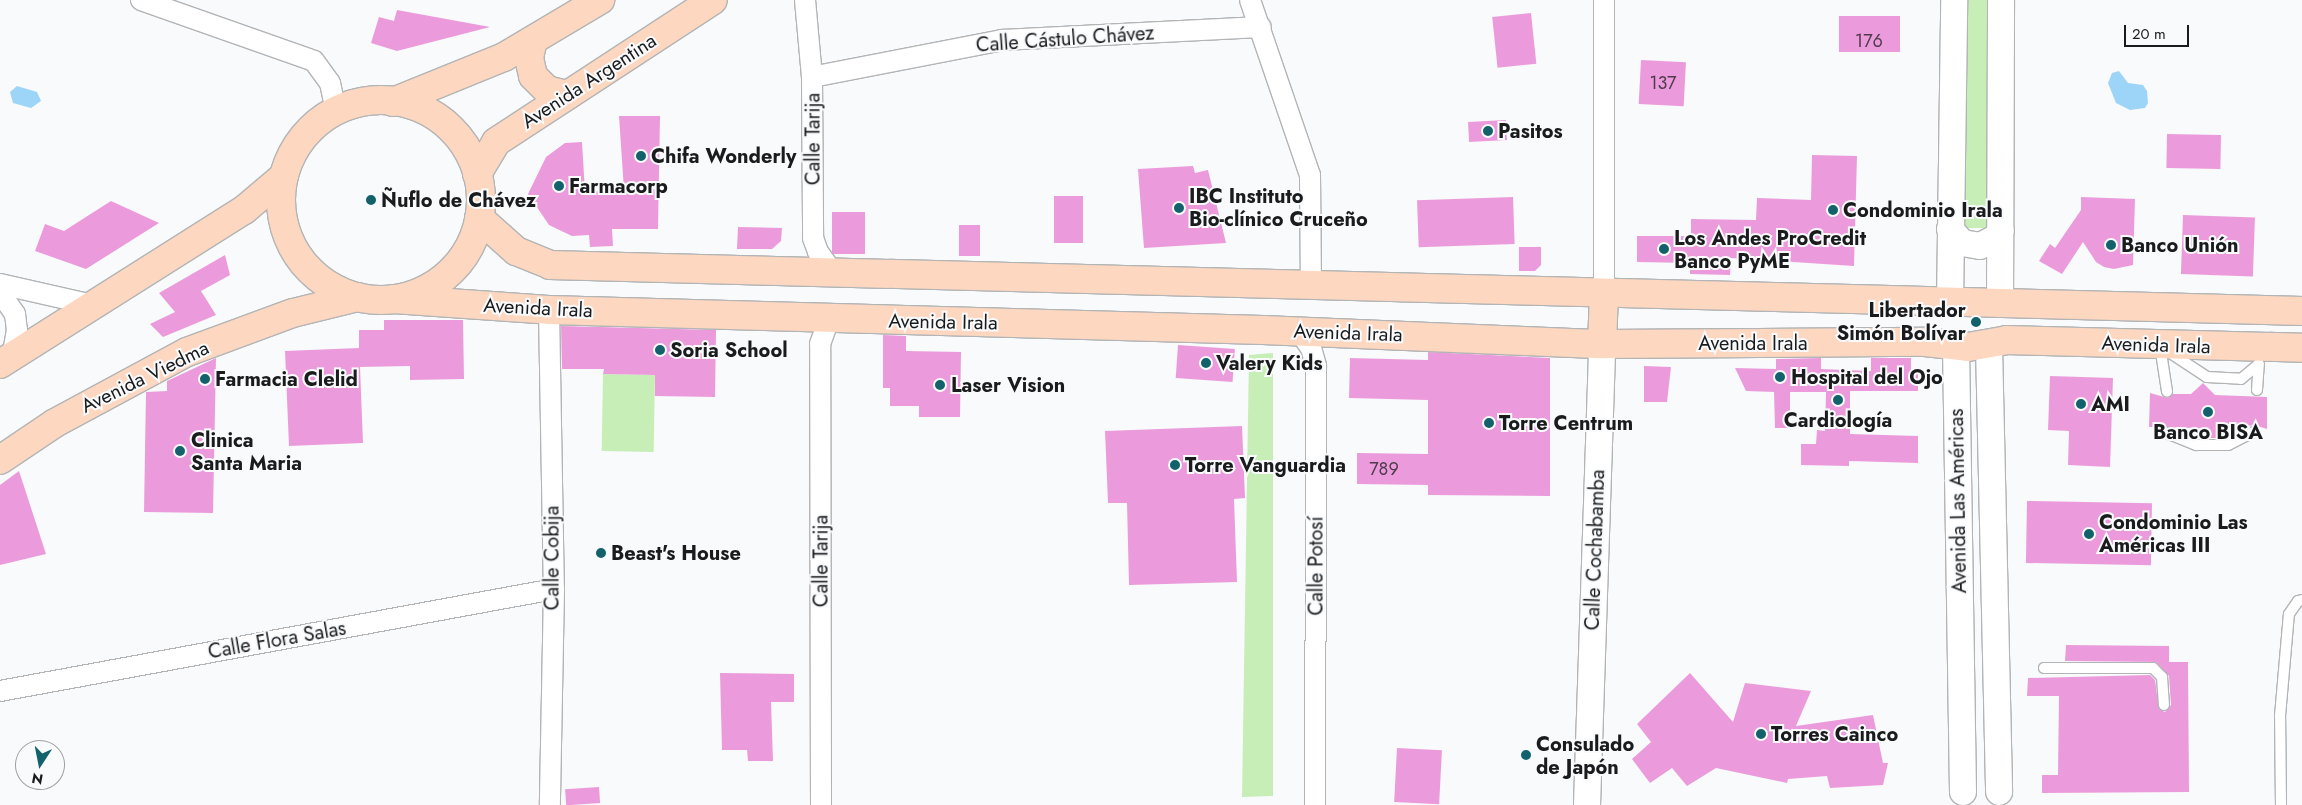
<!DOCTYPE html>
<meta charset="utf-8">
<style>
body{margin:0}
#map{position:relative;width:2302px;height:805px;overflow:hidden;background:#f8fafc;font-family:Jost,sans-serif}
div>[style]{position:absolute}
.green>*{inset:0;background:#c7eeb7;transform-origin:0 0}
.water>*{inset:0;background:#9dd5f8}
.building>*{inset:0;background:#eb9bdc;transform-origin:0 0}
.roads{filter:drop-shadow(1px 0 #b2b4b6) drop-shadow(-1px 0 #b2b4b6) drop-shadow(0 1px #b2b4b6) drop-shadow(0 -1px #b2b4b6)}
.service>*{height:10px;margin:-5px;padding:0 5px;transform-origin:5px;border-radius:5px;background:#fff}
.minor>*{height:20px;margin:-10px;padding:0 10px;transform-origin:10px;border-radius:10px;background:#fff}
.tertiary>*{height:26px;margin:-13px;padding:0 13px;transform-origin:13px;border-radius:13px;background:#fff}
.secondary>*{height:28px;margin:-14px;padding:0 14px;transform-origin:14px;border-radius:14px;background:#fdd7bf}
.secondary>.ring{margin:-14px;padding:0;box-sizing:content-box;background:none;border:28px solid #fdd7bf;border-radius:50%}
.dots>*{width:14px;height:14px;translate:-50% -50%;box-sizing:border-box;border:2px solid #f8fafc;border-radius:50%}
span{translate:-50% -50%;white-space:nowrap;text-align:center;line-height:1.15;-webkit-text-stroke:4px #f8fafc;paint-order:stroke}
.number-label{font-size:18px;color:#4e3b4c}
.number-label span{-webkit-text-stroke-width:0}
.street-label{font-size:20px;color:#1a1b1c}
.poi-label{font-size:20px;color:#1a1b1c;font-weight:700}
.left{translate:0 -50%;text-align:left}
.right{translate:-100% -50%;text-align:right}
.north{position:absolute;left:15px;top:740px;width:50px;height:50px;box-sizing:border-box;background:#f8fafc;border:1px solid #9fa1a2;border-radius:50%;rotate:191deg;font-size:14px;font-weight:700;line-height:20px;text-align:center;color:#1a1b1c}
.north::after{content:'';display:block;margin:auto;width:18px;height:22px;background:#13626b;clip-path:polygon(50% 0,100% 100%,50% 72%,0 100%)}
.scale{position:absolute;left:2124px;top:25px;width:65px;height:22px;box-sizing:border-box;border:2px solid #1a1b1c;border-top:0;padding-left:6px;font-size:15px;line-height:18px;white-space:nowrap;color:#1a1b1c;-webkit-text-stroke:4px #f8fafc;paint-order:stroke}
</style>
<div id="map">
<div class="green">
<div style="left:1958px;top:0;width:37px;height:228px"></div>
<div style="clip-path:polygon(1273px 353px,1273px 796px,1242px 797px,1249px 355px)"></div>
<div style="left:603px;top:374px;width:52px;height:77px;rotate:1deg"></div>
</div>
<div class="water">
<div style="clip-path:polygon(2119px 71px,2128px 83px,2143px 85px,2147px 91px,2148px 103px,2145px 108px,2130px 110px,2116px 103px,2108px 83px,2112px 73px)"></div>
<div style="clip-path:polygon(17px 86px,37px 92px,41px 101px,31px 108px,13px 103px,10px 92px)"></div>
</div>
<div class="building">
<div style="clip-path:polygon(397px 10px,490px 27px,397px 51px,371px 43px,379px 17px,394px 21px)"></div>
<div style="left:1531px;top:13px;width:51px;height:39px;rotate:84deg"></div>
<div style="left:1839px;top:16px;width:61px;height:36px"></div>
<div style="left:1641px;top:60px;width:45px;height:44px;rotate:3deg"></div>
<div style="clip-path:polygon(619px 116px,660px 116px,658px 229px,612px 229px,613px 246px,590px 247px,589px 235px,572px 236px,549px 225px,528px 194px,546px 157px,565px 143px,582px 142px,585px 192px,624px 190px)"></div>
<div style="left:1506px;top:120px;width:20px;height:38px;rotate:87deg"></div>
<div style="left:2167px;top:134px;width:54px;height:34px;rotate:1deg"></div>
<div style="clip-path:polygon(1812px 155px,1857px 156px,1854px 266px,1731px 258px,1730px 275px,1690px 274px,1690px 263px,1637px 262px,1637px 236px,1691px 236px,1691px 219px,1756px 220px,1757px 198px,1811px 200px)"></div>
<div style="clip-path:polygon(1193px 166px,1195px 173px,1208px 170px,1226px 243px,1144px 248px,1138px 169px)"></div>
<div style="left:1054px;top:196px;width:29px;height:47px"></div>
<div style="left:1513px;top:197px;width:47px;height:96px;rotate:88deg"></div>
<div style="clip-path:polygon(2081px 197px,2135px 199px,2133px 265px,2114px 269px,2104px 267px,2096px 262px,2083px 242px,2062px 274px,2039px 261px,2050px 244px,2055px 248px,2081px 210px)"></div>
<div style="clip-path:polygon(111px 201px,159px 223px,86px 269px,35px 251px,45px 224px,64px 231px)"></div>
<div style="left:832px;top:212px;width:33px;height:42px"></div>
<div style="left:2183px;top:215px;width:72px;height:59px;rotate:2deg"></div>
<div style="left:959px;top:225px;width:21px;height:31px"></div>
<div style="clip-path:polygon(738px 227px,782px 228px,781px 241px,772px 249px,737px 249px)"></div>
<div style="clip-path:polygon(1519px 247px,1541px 247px,1541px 265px,1535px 271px,1519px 271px)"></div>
<div style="clip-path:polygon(225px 255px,230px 275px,201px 291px,216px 315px,163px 337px,150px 324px,175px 312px,159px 293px)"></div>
<div style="clip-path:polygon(384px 320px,463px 320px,464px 379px,410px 380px,410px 366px,360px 367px,363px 443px,289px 446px,285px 351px,359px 348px,359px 330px,384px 330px)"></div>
<div style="clip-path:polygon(561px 326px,716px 330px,715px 397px,655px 396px,655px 375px,603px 374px,604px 369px,562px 369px)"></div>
<div style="clip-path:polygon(883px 335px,906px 336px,906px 351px,961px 352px,960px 417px,919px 417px,919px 406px,890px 406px,890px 388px,883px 388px)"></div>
<div style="left:1178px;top:345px;width:57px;height:33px;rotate:4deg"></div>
<div style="clip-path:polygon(1428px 352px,1550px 358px,1550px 496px,1428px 495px,1428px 485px,1357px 484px,1357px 453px,1428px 454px,1428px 400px,1349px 398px,1350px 358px,1428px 360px)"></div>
<div style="clip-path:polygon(216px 358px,213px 513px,144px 512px,146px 392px,167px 391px,167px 381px)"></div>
<div style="clip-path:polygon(1821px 358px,1821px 369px,1871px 371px,1871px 358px,1911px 358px,1911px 370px,1918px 370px,1918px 391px,1850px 391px,1850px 434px,1918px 436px,1918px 463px,1849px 461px,1849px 466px,1801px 465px,1801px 444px,1816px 444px,1817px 430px,1825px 431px,1826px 392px,1790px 392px,1790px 428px,1775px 428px,1774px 392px,1746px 391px,1735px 368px,1776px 369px,1776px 359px)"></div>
<div style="clip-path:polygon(1644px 366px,1671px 367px,1667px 402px,1644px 402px)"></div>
<div style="clip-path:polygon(2050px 376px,2113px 378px,2110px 467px,2068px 465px,2069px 431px,2048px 430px)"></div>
<div style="clip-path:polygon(2203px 383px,2215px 395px,2267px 397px,2267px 429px,2254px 425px,2235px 428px,2235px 434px,2226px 438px,2197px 438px,2195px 428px,2149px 427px,2150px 393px,2168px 398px,2173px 394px,2191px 394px)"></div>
<div style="clip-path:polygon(1242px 426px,1245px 498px,1234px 499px,1237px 582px,1129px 585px,1127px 503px,1108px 503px,1105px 431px)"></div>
<div style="clip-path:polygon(19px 471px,46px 554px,0 565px,0 485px)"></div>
<div style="left:2027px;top:501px;width:125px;height:62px;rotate:1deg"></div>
<div style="clip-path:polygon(2066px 645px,2169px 646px,2169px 662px,2188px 662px,2189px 792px,2042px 793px,2042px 775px,2058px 775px,2059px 696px,2027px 696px,2028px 678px,2150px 675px,2155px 680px,2159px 709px,2165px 712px,2171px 705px,2169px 676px,2156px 662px,2065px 661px)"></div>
<div style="clip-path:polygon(720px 673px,794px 674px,794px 702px,771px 702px,773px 761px,748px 761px,747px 750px,722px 750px)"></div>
<div style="clip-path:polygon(1690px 673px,1733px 722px,1745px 683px,1811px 691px,1796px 726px,1873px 715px,1883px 763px,1888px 763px,1883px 785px,1830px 788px,1827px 776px,1788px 779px,1787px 783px,1716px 768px,1687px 786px,1672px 768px,1650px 783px,1632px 759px,1651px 742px,1637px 724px)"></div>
<div style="left:1397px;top:748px;width:45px;height:54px;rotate:3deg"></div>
<div style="left:599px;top:787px;width:16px;height:34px;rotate:86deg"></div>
</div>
<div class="roads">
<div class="service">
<div style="left:2160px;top:346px;width:46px;rotate:81.2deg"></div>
<div style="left:2166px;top:350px;width:49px;rotate:33.4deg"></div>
<div style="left:2207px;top:377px;width:34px;rotate:3deg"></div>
<div style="left:2241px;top:379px;width:23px;rotate:-40deg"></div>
<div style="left:2257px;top:390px;width:26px;rotate:-86deg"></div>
<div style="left:2164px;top:432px;width:35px;rotate:22deg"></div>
<div style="left:2196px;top:445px;width:32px"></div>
<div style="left:2228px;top:445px;width:29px;rotate:-27deg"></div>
<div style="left:2044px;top:668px;width:109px"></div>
<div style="left:2153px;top:668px;width:13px;rotate:45deg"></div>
<div style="left:2162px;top:677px;width:28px;rotate:86deg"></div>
<div style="left:2281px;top:805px;width:89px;rotate:-90.6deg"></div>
<div style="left:2280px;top:716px;width:102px;rotate:-85deg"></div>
<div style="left:2289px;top:614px;width:16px;rotate:-55deg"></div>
<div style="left:2298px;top:601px;width:4px;rotate:-14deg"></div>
</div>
<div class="minor">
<div style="left:141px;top:0;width:183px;rotate:19.4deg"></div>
<div style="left:314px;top:61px;width:27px;rotate:54deg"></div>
<div style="left:330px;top:83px;width:29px;rotate:78deg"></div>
<div style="left:805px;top:0;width:77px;rotate:84.8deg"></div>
<div style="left:812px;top:77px;width:161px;rotate:89.6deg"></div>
<div style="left:813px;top:238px;width:15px;rotate:70deg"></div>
<div style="left:818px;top:252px;width:26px;rotate:54deg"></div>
<div style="left:1250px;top:0;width:185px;rotate:71.1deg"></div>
<div style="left:1310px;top:175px;width:108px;rotate:89.5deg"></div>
<div style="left:1604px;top:0;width:294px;rotate:90deg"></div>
<div style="left:812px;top:77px;width:194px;rotate:-11deg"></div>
<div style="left:1002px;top:40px;width:259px;rotate:-2.9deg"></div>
<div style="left:0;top:284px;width:95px;rotate:12.7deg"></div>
<div style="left:0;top:292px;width:27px;rotate:56deg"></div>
<div style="left:15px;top:314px;width:16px;rotate:83deg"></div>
<div style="left:17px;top:330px;width:27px;rotate:100deg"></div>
<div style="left:549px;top:310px;width:279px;rotate:89deg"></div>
<div style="left:554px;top:589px;width:216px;rotate:91.1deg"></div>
<div style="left:1299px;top:331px;width:21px;rotate:55deg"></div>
<div style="left:1311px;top:348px;width:19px;rotate:74deg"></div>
<div style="left:1316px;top:366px;width:439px;rotate:90.1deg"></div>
<div style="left:0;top:691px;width:563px;rotate:-10.43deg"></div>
<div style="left:821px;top:805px;width:461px;rotate:-90.1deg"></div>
<div style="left:820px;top:344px;width:27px;rotate:-70deg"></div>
</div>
<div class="tertiary">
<div style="left:1950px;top:229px;width:18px;rotate:49deg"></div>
<div style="left:1962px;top:243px;width:18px;rotate:9deg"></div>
<div style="left:1980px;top:246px;width:18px;rotate:-27deg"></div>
<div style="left:1996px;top:238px;width:9px;rotate:-58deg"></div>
<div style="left:1950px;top:304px;width:304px;rotate:-89.2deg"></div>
<div style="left:2000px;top:304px;width:304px;rotate:-89.8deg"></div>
<div style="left:1956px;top:346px;width:446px;rotate:89.1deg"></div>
<div style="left:1989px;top:346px;width:446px;rotate:88.7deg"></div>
<div style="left:1587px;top:805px;width:461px;rotate:-88.1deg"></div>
</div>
<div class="secondary">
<div style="left:533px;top:40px;width:18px;rotate:103deg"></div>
<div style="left:529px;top:58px;width:18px;rotate:77deg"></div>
<div style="left:533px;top:76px;width:20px;rotate:45deg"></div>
<div style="left:547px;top:90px;width:21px;rotate:14deg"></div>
<div class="ring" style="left:281px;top:100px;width:172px;height:172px"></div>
<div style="left:393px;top:102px;width:120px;rotate:-22.1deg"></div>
<div style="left:504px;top:57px;width:112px;rotate:-30.7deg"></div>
<div style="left:477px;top:174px;width:37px;rotate:-59deg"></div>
<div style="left:496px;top:142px;width:259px;rotate:-33.2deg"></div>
<div style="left:479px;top:218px;width:50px;rotate:41.7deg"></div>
<div style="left:516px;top:251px;width:37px;rotate:22deg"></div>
<div style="left:550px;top:265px;width:1753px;rotate:1.5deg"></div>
<div style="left:393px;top:299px;width:156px;rotate:4deg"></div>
<div style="left:549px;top:310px;width:714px;rotate:1.6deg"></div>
<div style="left:1263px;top:330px;width:339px;rotate:2.4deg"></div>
<div style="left:1602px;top:344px;width:323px;rotate:-0.4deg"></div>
<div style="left:1925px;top:342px;width:43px;rotate:6.6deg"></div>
<div style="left:1968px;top:347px;width:39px;rotate:-10deg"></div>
<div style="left:2006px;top:340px;width:296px;rotate:1.5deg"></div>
<div style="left:1602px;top:344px;width:50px;rotate:-87.7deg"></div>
<div style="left:0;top:364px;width:289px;rotate:-32.3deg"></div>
<div style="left:244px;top:210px;width:52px;rotate:-40.4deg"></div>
<div style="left:0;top:460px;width:66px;rotate:-33.9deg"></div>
<div style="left:55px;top:423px;width:150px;rotate:-28.3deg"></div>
<div style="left:187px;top:352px;width:113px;rotate:-20.2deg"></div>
<div style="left:293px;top:313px;width:67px;rotate:-13.8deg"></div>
</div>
</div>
<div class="dots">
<div style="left:1488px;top:131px;background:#13626b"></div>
<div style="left:641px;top:156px;background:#13626b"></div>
<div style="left:559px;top:186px;background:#13626b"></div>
<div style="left:371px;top:200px;background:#13626b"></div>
<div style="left:1179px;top:208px;background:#13626b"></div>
<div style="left:1833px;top:210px;background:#13626b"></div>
<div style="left:2111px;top:245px;background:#13626b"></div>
<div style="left:1664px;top:249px;background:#13626b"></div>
<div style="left:1976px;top:322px;background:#13626b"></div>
<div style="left:660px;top:350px;background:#13626b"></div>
<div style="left:1206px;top:363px;background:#13626b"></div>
<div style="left:1780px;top:377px;background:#13626b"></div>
<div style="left:205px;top:379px;background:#13626b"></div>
<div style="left:940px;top:385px;background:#13626b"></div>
<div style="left:1838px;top:400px;background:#13626b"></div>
<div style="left:2081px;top:404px;background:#13626b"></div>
<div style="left:2208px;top:412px;background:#13626b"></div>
<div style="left:1489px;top:423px;background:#13626b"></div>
<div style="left:180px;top:451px;background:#13626b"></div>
<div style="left:1175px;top:465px;background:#13626b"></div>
<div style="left:2089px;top:534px;background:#13626b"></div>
<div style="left:601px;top:553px;background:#13626b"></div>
<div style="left:1761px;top:734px;background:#13626b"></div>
<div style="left:1526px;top:755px;background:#13626b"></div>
</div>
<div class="number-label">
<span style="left:1869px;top:41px">176</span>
<span style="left:1663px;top:83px">137</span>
<span style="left:1384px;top:469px">789</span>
</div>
<div class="street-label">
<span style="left:1065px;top:39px;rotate:-4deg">Calle Cástulo Chávez</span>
<span style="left:589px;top:81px;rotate:-33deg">Avenida Argentina</span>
<span style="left:813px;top:139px;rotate:-90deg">Calle Tarija</span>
<span style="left:538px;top:308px;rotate:3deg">Avenida Irala</span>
<span style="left:943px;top:322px;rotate:1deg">Avenida Irala</span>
<span style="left:1348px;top:333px;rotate:2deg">Avenida Irala</span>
<span style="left:1753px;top:343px">Avenida Irala</span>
<span style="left:2156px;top:345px;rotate:2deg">Avenida Irala</span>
<span style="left:145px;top:377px;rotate:-26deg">Avenida Viedma</span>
<span style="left:1958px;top:501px;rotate:-91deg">Avenida Las Américas</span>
<span style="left:1595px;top:550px;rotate:-88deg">Calle Cochabamba</span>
<span style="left:552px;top:558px;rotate:-90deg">Calle Cobija</span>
<span style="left:821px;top:561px;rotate:-90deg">Calle Tarija</span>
<span style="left:1316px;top:566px;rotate:-90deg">Calle Potosí</span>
<span style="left:277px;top:640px;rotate:-10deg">Calle Flora Salas</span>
</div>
<div class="poi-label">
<span class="left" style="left:1498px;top:131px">Pasitos</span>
<span class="left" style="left:651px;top:156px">Chifa Wonderly</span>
<span class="left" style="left:569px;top:186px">Farmacorp</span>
<span class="left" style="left:1189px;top:208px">IBC Instituto<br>Bio-clínico Cruceño</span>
<span class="left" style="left:381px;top:200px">Ñuflo de Chávez</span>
<span class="left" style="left:1843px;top:210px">Condominio Irala</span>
<span class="left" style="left:1674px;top:250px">Los Andes ProCredit<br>Banco PyME</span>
<span class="left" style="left:2121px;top:245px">Banco Unión</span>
<span class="right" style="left:1966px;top:322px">Libertador<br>Simón Bolívar</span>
<span class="left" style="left:670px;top:350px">Soria School</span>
<span class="left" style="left:1216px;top:363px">Valery Kids</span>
<span class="left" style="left:1791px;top:377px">Hospital del Ojo</span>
<span class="left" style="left:215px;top:379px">Farmacia Clelid</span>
<span class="left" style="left:951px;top:385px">Laser Vision</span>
<span class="left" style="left:2091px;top:404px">AMI</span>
<span style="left:1838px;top:420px">Cardiología</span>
<span class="left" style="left:1499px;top:423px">Torre Centrum</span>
<span style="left:2208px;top:432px">Banco BISA</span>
<span class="left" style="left:191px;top:452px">Clinica<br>Santa Maria</span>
<span class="left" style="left:1185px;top:465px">Torre Vanguardia</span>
<span class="left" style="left:2099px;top:534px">Condominio Las<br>Américas III</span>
<span class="left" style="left:611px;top:553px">Beast's House</span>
<span class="left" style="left:1771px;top:734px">Torres Cainco</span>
<span class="left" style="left:1536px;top:756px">Consulado<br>de Japón</span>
</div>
<div class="north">N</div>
<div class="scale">20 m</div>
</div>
